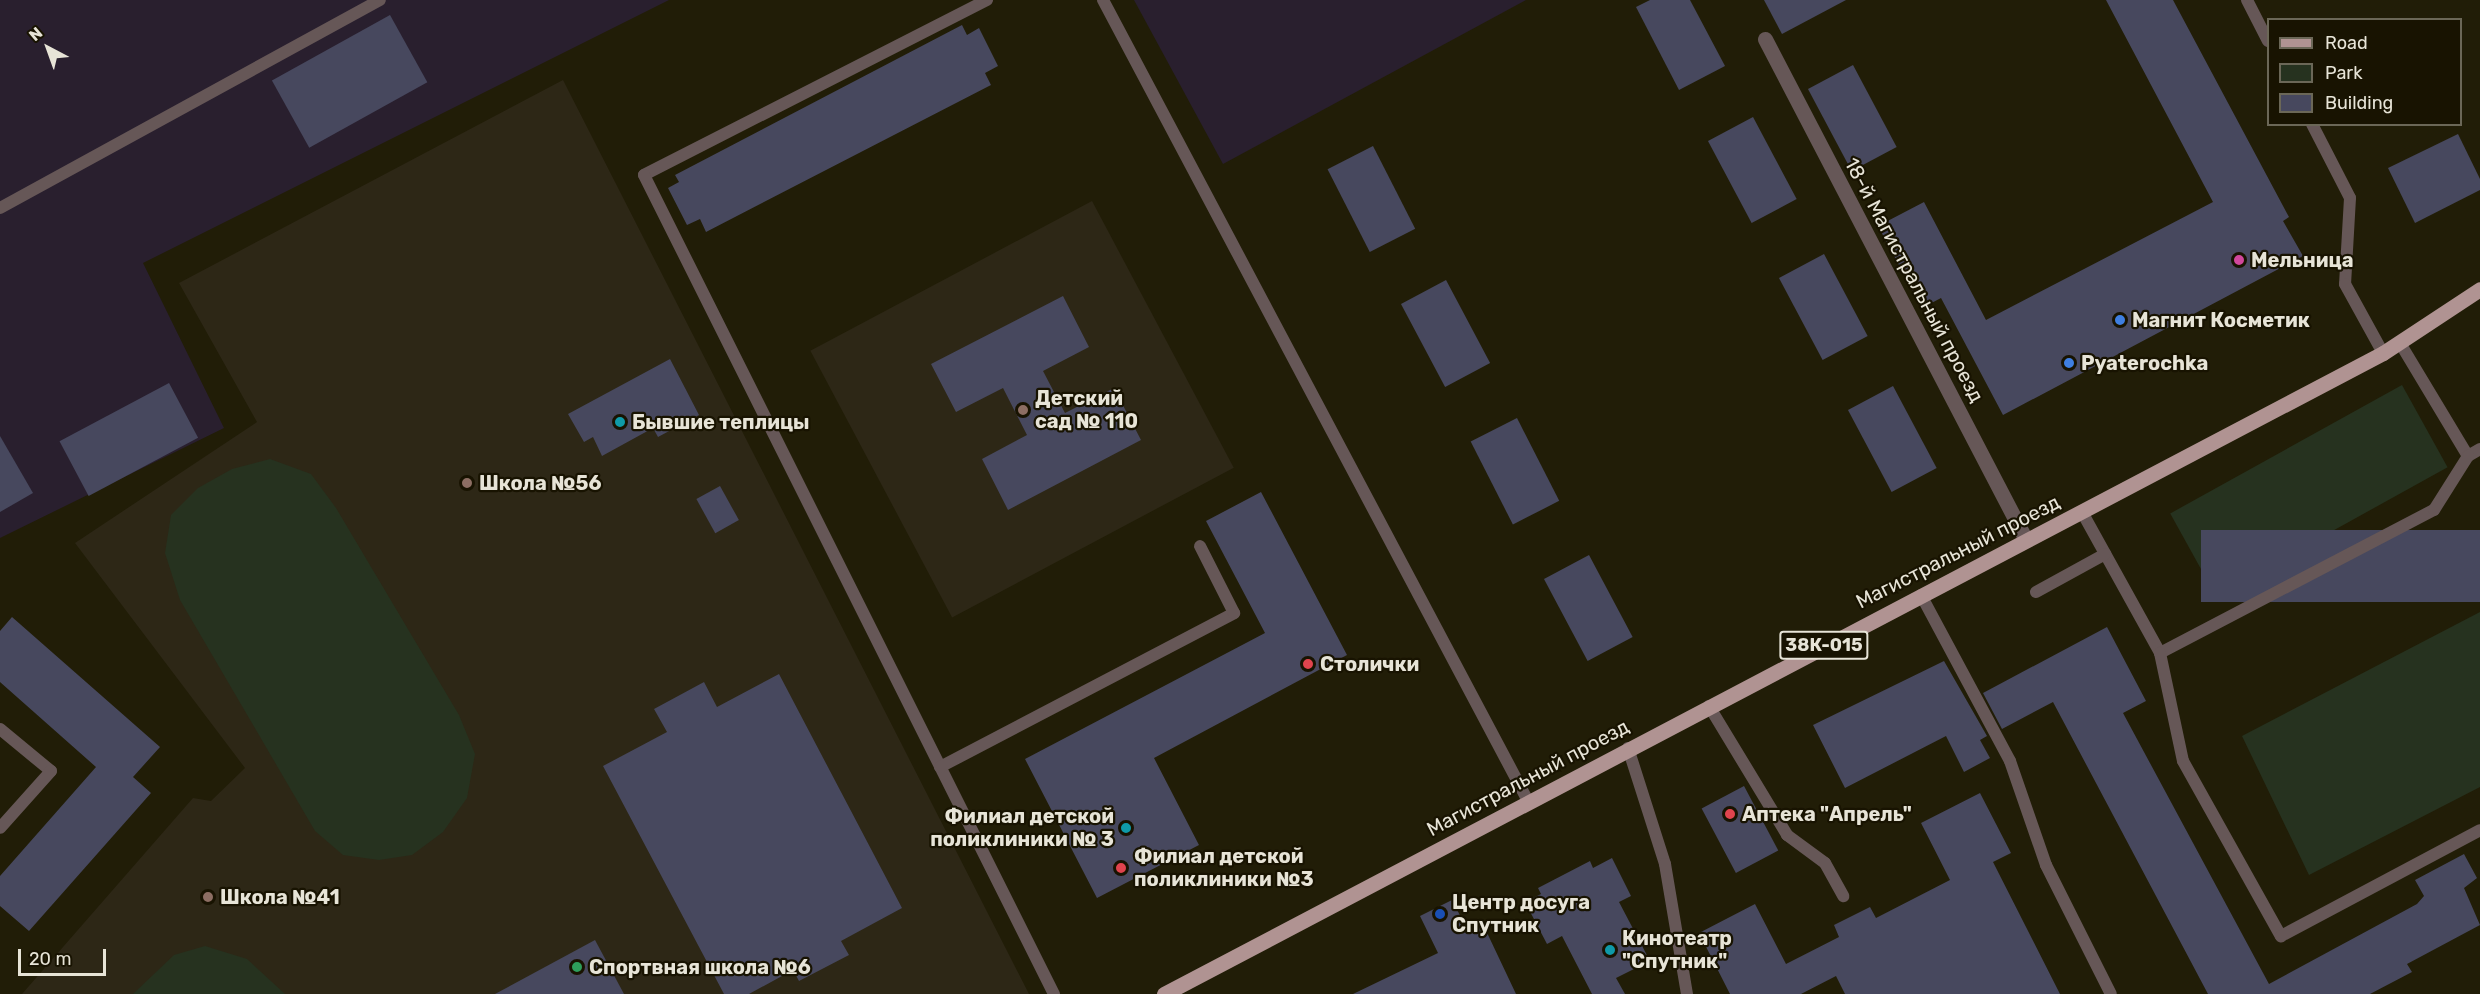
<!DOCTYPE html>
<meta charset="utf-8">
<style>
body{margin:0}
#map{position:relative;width:2480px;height:994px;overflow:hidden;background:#211d07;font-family:Rubik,sans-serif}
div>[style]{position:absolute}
.industrial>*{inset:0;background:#291f2e}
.education>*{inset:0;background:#2d2716;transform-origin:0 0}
.green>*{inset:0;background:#26321f;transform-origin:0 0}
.building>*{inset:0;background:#47485e;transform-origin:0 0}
.service>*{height:12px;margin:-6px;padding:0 6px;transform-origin:6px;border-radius:6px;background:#665757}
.minor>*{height:15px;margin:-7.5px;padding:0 7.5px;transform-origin:7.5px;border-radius:7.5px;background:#665757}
.primary>*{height:15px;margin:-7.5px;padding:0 7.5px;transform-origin:7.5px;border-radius:7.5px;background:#b09392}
.dots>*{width:16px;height:16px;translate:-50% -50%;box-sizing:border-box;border:3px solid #181301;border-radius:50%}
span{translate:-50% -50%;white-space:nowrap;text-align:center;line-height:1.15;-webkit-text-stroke:4.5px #181301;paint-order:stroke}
.shield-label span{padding:2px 4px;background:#181301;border:2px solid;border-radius:4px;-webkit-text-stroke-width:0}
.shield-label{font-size:18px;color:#e7e4d7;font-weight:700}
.poi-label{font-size:20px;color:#e7e4d7;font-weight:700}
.left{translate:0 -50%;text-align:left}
.right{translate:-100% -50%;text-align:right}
.street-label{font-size:20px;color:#e7e4d7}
.legend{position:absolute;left:2267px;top:18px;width:195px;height:108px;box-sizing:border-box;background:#181301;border:2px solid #6b6757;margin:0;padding:8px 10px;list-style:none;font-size:18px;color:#e7e4d7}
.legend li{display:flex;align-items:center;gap:12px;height:30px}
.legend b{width:30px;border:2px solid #6b6757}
.north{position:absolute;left:18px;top:18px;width:60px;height:60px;-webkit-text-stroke:4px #181301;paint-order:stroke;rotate:319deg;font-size:16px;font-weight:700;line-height:24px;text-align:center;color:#e7e4d7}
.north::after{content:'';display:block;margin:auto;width:21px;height:27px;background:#e7e4d7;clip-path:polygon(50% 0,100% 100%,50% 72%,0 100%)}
.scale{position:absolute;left:18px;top:949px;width:88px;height:27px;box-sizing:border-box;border:3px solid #e7e4d7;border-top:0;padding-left:8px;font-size:18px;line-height:21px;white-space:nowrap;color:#e7e4d7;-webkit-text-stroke:4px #181301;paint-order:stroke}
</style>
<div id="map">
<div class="industrial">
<div style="clip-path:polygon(0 0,669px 0,143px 263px,224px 428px,0 538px)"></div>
<div style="clip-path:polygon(1134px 0,1526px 0,1223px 164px)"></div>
</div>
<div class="education">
<div style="clip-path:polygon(563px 80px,1029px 994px,22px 994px,193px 798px,211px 801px,245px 768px,75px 543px,257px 422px,179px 283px)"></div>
<div style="left:1092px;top:201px;width:302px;height:319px;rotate:62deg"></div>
</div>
<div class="green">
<div style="left:2402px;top:385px;width:94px;height:265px;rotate:61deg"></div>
<div style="clip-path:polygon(270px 459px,311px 474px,336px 508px,459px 715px,475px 754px,467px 798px,443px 832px,412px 855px,379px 860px,343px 855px,315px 831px,180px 600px,165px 553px,171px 515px,198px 488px,232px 469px)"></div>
<div style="clip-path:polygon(2480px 612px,2480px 787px,2309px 875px,2242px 736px)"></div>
<div style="clip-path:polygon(205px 946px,247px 959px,285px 994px,133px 994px,174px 955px)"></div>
</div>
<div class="building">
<div style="clip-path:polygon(1650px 0,1690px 0,1725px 66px,1679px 90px,1636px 7px)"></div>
<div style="clip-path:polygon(1764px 0,1846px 0,1782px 34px)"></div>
<div style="clip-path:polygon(2106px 0,2173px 0,2289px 217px,2283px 221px,2303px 256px,2003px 415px,1941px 298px,1922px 308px,1878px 226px,1924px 202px,1986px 320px,2213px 202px)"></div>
<div style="left:390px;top:15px;width:77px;height:135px;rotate:61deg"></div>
<div style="clip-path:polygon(962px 25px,967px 35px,979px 28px,998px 66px,985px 73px,991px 85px,706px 232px,700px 219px,687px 225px,668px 188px,679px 182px,675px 175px)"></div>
<div style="left:1853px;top:65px;width:93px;height:51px;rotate:62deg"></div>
<div style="left:1753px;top:117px;width:93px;height:51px;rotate:62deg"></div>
<div style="clip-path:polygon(2458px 134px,2480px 179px,2480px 190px,2415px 223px,2388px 168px)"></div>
<div style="left:1373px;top:146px;width:93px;height:51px;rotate:63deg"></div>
<div style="left:1824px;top:254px;width:93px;height:51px;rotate:62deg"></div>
<div style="left:1446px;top:280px;width:94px;height:51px;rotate:62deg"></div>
<div style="clip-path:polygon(1063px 296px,1089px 347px,1043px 371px,1065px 413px,1114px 388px,1141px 440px,1008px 510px,982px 459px,1027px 435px,1003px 388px,956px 412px,931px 364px)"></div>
<div style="clip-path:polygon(670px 359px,699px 415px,658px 437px,653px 428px,602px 456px,593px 437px,584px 442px,568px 414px)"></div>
<div style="left:169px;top:383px;width:62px;height:124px;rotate:62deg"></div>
<div style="left:1893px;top:386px;width:93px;height:51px;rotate:62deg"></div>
<div style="left:1517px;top:418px;width:93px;height:52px;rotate:63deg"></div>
<div style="clip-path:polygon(0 436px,33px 493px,0 512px)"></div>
<div style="left:720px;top:486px;width:39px;height:27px;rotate:61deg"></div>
<div style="clip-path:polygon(1261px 492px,1347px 655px,1154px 758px,1199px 845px,1097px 898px,1025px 759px,1265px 633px,1206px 521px)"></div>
<div style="left:2480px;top:530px;width:72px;height:279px;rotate:90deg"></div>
<div style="left:1589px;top:555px;width:93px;height:51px;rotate:62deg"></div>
<div style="clip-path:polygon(12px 617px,160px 747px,133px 777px,151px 793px,29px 931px,0 906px,0 876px,96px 767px,0 682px,0 631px)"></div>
<div style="clip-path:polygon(2107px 627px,2146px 701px,2123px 713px,2269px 984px,2417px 904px,2424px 896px,2415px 880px,2464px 854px,2477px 878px,2464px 888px,2480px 925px,2407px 964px,2412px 972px,2370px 994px,2208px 994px,2053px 702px,2002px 729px,1983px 693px)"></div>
<div style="clip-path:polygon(1944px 661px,1987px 736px,1980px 740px,1990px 758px,1964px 772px,1946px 736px,1845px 788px,1813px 725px)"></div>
<div style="clip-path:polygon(779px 674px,902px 908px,841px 941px,849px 955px,799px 981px,793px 970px,749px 994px,724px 994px,603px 766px,667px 732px,654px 709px,704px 682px,717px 707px)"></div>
<div style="left:1744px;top:786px;width:73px;height:48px;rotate:62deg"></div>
<div style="clip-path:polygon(1980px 793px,2011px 853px,1993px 862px,2060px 994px,1845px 994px,1836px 976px,1801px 994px,1730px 994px,1699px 933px,1755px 904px,1786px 964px,1839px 937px,1834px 925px,1870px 907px,1876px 918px,1950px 880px,1921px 823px)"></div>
<div style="clip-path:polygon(1612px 858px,1631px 896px,1619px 902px,1650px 961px,1616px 978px,1625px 994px,1592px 994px,1562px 936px,1547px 944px,1525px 902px,1541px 894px,1538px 888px,1590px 861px,1593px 868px)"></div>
<div style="clip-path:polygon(1452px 900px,1466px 927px,1481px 920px,1516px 994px,1353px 994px,1438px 953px,1420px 916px)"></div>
<div style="clip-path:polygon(595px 940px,624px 994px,495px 994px)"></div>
</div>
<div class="service">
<div style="left:987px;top:0;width:385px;rotate:153deg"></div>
<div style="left:644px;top:175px;width:916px;rotate:63.41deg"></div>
<div style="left:1103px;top:0;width:907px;rotate:62.05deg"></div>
<div style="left:2247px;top:0;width:46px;rotate:62.9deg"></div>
<div style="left:2312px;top:124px;width:83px;rotate:62.8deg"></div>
<div style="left:2350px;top:198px;width:86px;rotate:93.3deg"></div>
<div style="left:2345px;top:284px;width:79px;rotate:61.2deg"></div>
<div style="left:0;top:208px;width:433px;rotate:-28.7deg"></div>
<div style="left:2400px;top:343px;width:132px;rotate:59deg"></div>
<div style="left:2468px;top:456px;width:14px;rotate:-30deg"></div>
<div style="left:2082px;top:512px;width:161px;rotate:61deg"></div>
<div style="left:2160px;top:653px;width:309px;rotate:-27.6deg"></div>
<div style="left:2434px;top:510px;width:64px;rotate:-57.8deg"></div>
<div style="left:2036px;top:592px;width:79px;rotate:-28.8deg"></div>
<div style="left:1921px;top:595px;width:188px;rotate:61.8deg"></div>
<div style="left:2010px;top:761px;width:110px;rotate:70.9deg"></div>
<div style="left:2046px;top:865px;width:144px;rotate:63.3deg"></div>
<div style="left:2160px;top:653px;width:110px;rotate:78deg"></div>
<div style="left:2183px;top:761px;width:201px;rotate:60.8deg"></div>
<div style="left:2281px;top:936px;width:225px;rotate:-28deg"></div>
<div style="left:1709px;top:706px;width:151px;rotate:58.8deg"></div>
<div style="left:1787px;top:835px;width:47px;rotate:36.4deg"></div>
<div style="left:1825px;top:863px;width:38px;rotate:61deg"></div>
<div style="left:0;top:729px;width:66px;rotate:39.5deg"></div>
<div style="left:51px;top:771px;width:76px;rotate:131.8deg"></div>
<div style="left:1628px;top:748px;width:122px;rotate:72.3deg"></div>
<div style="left:1665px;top:864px;width:132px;rotate:80.4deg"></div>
<div style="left:940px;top:767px;width:332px;rotate:-27.6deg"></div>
<div style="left:1234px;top:613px;width:75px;rotate:-116.9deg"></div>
</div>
<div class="minor">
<div style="left:1765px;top:39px;width:565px;rotate:62.48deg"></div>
</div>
<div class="primary">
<div style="left:1164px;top:994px;width:1377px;rotate:-27.74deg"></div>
<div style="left:2383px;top:353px;width:116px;rotate:-33.4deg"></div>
</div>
<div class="dots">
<div style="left:2239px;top:260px;background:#d1479c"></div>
<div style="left:2120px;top:320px;background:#3f7fe0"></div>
<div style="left:2069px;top:363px;background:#3f7fe0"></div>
<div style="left:1023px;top:410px;background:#8d6e63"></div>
<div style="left:620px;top:422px;background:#0f9aa8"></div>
<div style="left:467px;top:483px;background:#8d6e63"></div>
<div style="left:1308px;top:664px;background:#e0444e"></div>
<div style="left:1730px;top:814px;background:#e0444e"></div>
<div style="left:1126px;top:828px;background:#0f9aa8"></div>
<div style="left:1121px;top:868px;background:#e0444e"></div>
<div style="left:208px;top:897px;background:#8d6e63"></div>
<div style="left:1440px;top:914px;background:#1a4fb4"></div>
<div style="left:1610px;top:950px;background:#0f9aa8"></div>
<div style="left:577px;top:967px;background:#2e9e5b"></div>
</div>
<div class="shield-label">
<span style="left:1824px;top:645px">38К-015</span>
</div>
<div class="poi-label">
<span class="left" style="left:2251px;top:260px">Мельница</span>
<span class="left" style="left:2132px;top:320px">Магнит Косметик</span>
<span class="left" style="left:2081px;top:363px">Pyaterochka</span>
<span class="left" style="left:1035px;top:410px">Детский<br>сад № 110</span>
<span class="left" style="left:632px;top:422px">Бывшие теплицы</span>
<span class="left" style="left:479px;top:483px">Школа №56</span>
<span class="left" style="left:1320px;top:664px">Столички</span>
<span class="left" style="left:1742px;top:814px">Аптека "Апрель"</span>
<span class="right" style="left:1114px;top:828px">Филиал детской<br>поликлиники № 3</span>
<span class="left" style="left:1134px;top:868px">Филиал детской<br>поликлиники №3</span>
<span class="left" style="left:220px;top:897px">Школа №41</span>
<span class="left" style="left:1452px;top:914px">Центр досуга<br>Спутник</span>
<span class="left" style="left:1622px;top:950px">Кинотеатр<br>"Спутник"</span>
<span class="left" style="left:589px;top:967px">Спортвная школа №6</span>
</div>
<div class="street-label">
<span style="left:1914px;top:280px;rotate:62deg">18-й Магистральный проезд</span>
<span style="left:1958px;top:552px;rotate:-27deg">Магистральный проезд</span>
<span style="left:1528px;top:778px;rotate:-28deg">Магистральный проезд</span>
</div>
<ul class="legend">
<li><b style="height:8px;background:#b09392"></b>Road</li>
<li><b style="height:16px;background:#26321f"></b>Park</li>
<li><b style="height:16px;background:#47485e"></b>Building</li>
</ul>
<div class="north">N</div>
<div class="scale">20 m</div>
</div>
